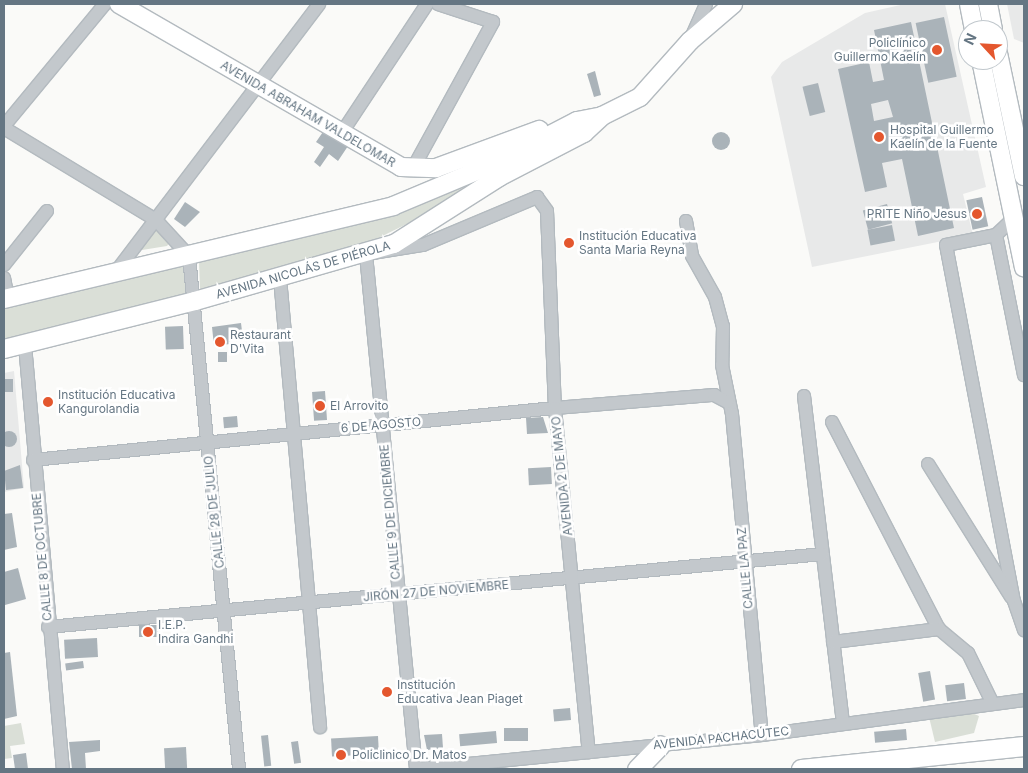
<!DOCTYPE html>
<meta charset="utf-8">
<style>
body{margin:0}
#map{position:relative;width:1028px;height:773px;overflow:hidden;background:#fafaf8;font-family:Inter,sans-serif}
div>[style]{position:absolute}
.built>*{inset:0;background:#e8e9e9}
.green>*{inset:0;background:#dadfd7}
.building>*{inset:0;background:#aab3b9;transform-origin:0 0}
.round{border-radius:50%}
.roads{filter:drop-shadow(1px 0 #b3babf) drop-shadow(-1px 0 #b3babf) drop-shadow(0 1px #b3babf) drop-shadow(0 -1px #b3babf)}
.street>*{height:12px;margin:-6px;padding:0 6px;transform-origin:6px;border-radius:6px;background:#c3c8cc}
.secondary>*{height:18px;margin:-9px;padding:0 9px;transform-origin:9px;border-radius:9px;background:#fff}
.primary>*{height:19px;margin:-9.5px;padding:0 9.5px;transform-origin:9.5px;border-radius:9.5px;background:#fff}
.dots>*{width:14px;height:14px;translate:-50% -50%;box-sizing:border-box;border:2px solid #fff;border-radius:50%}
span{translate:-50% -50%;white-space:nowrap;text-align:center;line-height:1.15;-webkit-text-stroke:5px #fff;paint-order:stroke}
.poi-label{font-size:12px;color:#657683}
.right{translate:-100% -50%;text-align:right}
.left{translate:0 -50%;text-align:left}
.street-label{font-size:12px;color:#657683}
.frame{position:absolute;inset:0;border:5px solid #657683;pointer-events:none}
.north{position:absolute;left:958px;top:20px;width:50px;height:50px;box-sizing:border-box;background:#fff;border:1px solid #c1c8cd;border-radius:50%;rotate:295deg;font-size:14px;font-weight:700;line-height:20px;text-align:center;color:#657683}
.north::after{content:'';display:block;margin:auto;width:18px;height:22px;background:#e4572e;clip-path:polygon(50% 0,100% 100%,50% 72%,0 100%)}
</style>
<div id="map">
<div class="built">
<div style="clip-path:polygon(905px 4px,945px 4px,986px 187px,963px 194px,973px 235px,812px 267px,771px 77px,782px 62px,865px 13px)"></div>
<div style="clip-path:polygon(1007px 4px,1024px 4px,1024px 43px,1014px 39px)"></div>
<div style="clip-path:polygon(14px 371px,24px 488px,4px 492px,4px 373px)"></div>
</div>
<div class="green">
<div style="clip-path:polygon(486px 174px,437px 209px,346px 254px,200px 289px,199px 261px)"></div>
<div style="clip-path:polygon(156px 229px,162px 229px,171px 241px,167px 246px,142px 250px,142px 243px)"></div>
<div style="clip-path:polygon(185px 262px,190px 294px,4px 344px,4px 304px)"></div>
<div style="clip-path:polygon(967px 711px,979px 716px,974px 733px,935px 742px,929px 717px)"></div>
<div style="clip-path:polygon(21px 723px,25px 744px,10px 746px,12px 758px,4px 759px,4px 726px)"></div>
</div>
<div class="building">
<div style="left:944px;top:17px;width:61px;height:29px;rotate:78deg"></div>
<div style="clip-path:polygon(evenodd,911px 22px,954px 228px,918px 236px,902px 159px,882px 163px,887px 187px,865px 192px,838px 69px,869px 62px,873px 82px,884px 80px,874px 30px,911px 22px,888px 100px,893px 117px,874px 121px,871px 104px,888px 100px)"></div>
<div style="clip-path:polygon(595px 71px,601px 95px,594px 97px,587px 74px)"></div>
<div style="left:818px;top:83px;width:30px;height:16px;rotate:76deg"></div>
<div style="clip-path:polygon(325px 129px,348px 146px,338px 161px,329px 154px,320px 167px,314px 162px,324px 147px,316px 142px)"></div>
<div class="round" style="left:712px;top:132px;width:18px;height:18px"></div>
<div style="left:982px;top:197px;width:30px;height:16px;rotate:78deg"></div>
<div style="clip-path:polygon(185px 202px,200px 212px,185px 227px,174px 219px)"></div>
<div style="left:887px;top:204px;width:20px;height:25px;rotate:75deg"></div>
<div style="left:892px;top:225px;width:16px;height:25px;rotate:79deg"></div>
<div style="clip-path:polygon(241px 323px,242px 331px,229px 336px,230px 344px,214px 346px,212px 327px)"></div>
<div style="left:183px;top:326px;width:23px;height:18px;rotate:88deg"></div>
<div style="left:218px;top:352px;width:9px;height:10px"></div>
<div style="left:4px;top:379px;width:9px;height:13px"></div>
<div style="left:325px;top:391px;width:29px;height:13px;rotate:86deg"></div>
<div style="left:237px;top:416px;width:11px;height:14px;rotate:85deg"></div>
<div style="clip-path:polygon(543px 417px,548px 433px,527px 434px,526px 418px)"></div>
<div class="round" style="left:1px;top:431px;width:16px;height:16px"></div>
<div style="clip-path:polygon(20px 465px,23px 488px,6px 490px,4px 471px)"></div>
<div style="left:551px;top:467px;width:17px;height:23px;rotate:87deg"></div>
<div style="clip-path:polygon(12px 513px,17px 547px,4px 550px,4px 514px)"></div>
<div style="clip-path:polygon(18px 568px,26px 599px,5px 605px,4px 572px)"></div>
<div style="left:158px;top:625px;width:12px;height:19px;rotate:90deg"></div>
<div style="left:97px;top:638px;width:19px;height:33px;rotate:87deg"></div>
<div style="clip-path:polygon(10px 652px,17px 716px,4px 719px,4px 653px)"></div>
<div style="left:83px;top:661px;width:7px;height:18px;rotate:82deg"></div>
<div style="left:930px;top:671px;width:29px;height:12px;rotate:80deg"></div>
<div style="left:964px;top:683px;width:16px;height:19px;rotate:83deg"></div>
<div style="left:570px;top:708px;width:12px;height:17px;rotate:85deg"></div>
<div style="left:528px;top:728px;width:13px;height:24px;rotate:90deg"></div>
<div style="left:906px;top:729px;width:11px;height:32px;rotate:85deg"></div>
<div style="left:496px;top:731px;width:12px;height:37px;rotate:85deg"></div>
<div style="clip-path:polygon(442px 734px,443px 748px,427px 750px,424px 735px)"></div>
<div style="left:268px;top:735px;width:31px;height:7px;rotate:84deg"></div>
<div style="left:378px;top:736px;width:18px;height:47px;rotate:87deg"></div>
<div style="clip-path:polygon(100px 740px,100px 751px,85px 753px,86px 769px,72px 769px,69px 742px)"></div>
<div style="left:298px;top:741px;width:22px;height:7px;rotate:82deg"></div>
<div style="left:186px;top:747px;width:22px;height:22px;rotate:87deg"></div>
<div style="clip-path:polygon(26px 753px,28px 769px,15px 769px,13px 755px)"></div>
</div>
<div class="roads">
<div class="street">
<div style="left:691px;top:38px;width:37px;rotate:-66deg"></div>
<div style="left:4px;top:126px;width:158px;rotate:-50.4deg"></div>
<div style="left:4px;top:128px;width:178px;rotate:31.2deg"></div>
<div style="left:156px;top:220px;width:49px;rotate:47.5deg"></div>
<div style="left:189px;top:256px;width:515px;rotate:84.43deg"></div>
<div style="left:341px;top:134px;width:156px;rotate:-56.5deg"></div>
<div style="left:412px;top:170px;width:169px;rotate:-61.3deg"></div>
<div style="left:493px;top:22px;width:58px;rotate:-161.9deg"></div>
<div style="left:1014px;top:218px;width:25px;rotate:137deg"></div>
<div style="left:996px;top:235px;width:51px;rotate:168.7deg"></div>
<div style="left:946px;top:245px;width:362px;rotate:79.2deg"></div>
<div style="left:1014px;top:601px;width:31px;rotate:71deg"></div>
<div style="left:686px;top:221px;width:36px;rotate:80deg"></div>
<div style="left:692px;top:256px;width:47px;rotate:60.7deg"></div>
<div style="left:715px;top:297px;width:30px;rotate:75deg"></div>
<div style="left:723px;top:326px;width:39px;rotate:91deg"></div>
<div style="left:722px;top:365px;width:50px;rotate:78.5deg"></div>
<div style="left:732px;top:414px;width:322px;rotate:84.7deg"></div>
<div style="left:996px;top:235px;width:143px;rotate:78.7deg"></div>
<div style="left:4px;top:265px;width:69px;rotate:-51.5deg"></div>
<div style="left:115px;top:273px;width:338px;rotate:-52.8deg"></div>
<div style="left:4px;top:278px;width:20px;rotate:79deg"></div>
<div style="left:280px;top:278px;width:451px;rotate:84.9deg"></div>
<div style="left:25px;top:345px;width:426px;rotate:84.9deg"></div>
<div style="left:804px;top:396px;width:328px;rotate:83.2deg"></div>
<div style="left:832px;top:422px;width:233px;rotate:62.7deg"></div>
<div style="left:939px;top:629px;width:38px;rotate:40deg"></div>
<div style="left:968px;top:653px;width:55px;rotate:63.9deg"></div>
<div style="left:33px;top:460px;width:525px;rotate:-5.69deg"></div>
<div style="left:555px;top:408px;width:160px;rotate:-4.7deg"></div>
<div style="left:714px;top:395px;width:15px;rotate:28deg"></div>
<div style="left:928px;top:464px;width:157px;rotate:58deg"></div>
<div style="left:48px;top:627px;width:778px;rotate:-5.38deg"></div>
<div style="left:833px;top:642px;width:107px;rotate:-7deg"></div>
<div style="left:416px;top:769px;width:517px;rotate:-95.55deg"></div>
<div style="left:366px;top:254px;width:58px;rotate:-9deg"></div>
<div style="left:423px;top:245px;width:124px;rotate:-22.8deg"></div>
<div style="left:537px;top:197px;width:17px;rotate:54deg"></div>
<div style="left:547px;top:211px;width:197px;rotate:87.7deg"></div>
<div style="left:555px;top:408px;width:346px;rotate:84.4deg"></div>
<div style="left:417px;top:769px;width:347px;rotate:-5.6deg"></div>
<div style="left:762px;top:735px;width:264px;rotate:-7.6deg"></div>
</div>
<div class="secondary">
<div style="left:119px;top:4px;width:326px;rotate:30deg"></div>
<div style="left:401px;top:167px;width:35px;rotate:2deg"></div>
<div style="left:436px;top:168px;width:110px;rotate:-20.3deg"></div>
<div style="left:969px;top:4px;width:26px;rotate:79deg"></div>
<div style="left:988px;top:4px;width:26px;rotate:79deg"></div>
<div style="left:998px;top:53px;width:126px;rotate:78.1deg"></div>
<div style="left:981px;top:60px;width:212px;rotate:78.3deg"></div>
<div style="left:4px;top:299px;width:400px;rotate:-13.4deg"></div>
<div style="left:393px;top:206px;width:114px;rotate:-22.7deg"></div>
<div style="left:498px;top:162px;width:89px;rotate:-27.4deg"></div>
<div style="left:577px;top:121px;width:25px;rotate:-11deg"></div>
<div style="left:4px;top:349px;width:197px;rotate:-14.1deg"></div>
<div style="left:195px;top:301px;width:207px;rotate:-16deg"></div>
<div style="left:394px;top:244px;width:125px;rotate:-32.5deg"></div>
<div style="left:499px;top:177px;width:96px;rotate:-27.4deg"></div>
<div style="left:584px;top:133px;width:25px;rotate:-43deg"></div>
<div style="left:602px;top:116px;width:42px;rotate:-26.6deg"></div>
<div style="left:640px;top:97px;width:75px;rotate:-48.2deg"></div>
<div style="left:690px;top:41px;width:57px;rotate:-40.7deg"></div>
</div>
<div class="primary">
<div style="left:637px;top:769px;width:33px;rotate:-46deg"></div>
<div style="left:801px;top:769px;width:224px;rotate:-5.9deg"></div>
</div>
</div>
<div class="dots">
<div style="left:937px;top:50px;background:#e4572e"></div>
<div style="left:879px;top:137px;background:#e4572e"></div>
<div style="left:977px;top:214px;background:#e4572e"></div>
<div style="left:569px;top:243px;background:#e4572e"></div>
<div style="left:220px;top:342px;background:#e4572e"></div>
<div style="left:48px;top:402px;background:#e4572e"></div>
<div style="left:320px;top:406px;background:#e4572e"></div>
<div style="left:148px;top:632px;background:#e4572e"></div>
<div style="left:387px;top:692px;background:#e4572e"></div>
<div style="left:341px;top:755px;background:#e4572e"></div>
</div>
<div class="poi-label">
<span class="right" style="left:926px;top:50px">Policlínico<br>Guillermo Kaelín</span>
<span class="left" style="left:890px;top:137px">Hospital Guillermo<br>Kaelín de la Fuente</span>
<span class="right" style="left:967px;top:214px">PRITE Niño Jesus</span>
<span class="left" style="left:579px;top:243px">Institución Educativa<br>Santa Maria Reyna</span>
<span class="left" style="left:230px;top:342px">Restaurant<br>D'Vita</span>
<span class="left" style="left:58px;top:402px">Institución Educativa<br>Kangurolandia</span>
<span class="left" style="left:330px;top:406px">El Arrovito</span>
<span class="left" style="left:158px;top:632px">I.E.P.<br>Indira Gandhi</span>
<span class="left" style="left:397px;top:692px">Institución<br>Educativa Jean Piaget</span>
<span class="left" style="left:352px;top:755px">Policlinico Dr. Matos</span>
</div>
<div class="street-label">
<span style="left:308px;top:114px;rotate:30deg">AVENIDA ABRAHAM VALDELOMAR</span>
<span style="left:303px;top:270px;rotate:-16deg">AVENIDA NICOLÁS DE PIÉROLA</span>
<span style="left:381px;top:425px;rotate:-5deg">6 DE AGOSTO</span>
<span style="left:562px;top:476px;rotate:-96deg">AVENIDA 2 DE MAYO</span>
<span style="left:214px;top:512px;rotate:-96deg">CALLE 28 DE JULIO</span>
<span style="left:390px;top:512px;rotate:-95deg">CALLE 9 DE DICIEMBRE</span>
<span style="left:42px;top:557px;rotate:-95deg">CALLE 8 DE OCTUBRE</span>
<span style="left:745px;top:568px;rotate:-95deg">CALLE LA PAZ</span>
<span style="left:436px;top:591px;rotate:-5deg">JIRÓN 27 DE NOVIEMBRE</span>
<span style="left:721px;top:738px;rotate:-6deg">AVENIDA PACHACÚTEC</span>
</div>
<div class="frame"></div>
<div class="north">N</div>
</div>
